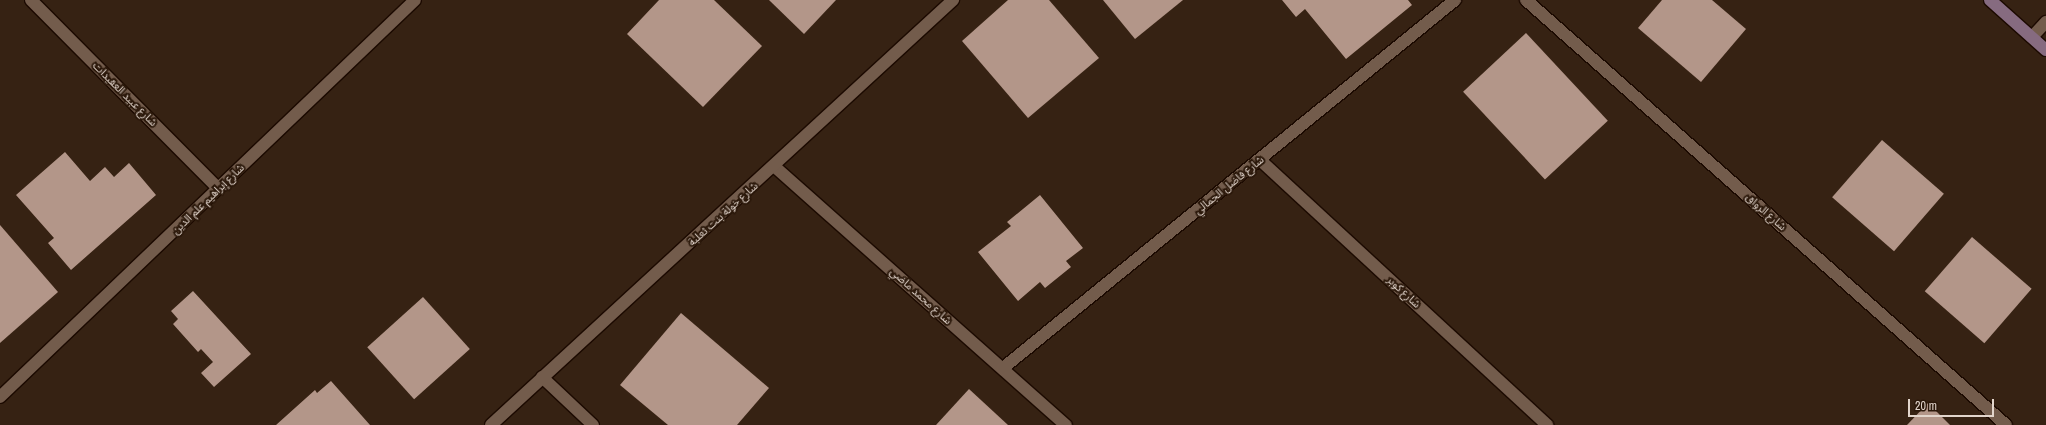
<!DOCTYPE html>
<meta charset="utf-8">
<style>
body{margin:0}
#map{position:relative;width:2046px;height:425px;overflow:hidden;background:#362213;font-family:"Archivo Narrow","Noto Sans Arabic",sans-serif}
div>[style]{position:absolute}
.building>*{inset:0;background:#b39689;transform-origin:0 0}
.roads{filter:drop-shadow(1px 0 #1c0a01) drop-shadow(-1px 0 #1c0a01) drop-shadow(0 1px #1c0a01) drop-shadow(0 -1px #1c0a01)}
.street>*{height:12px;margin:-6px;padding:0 6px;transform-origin:6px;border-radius:6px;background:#735c4c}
.secondary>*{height:12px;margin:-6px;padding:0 6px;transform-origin:6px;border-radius:6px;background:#866b80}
span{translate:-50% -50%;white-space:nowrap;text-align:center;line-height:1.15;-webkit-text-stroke:4px #2b180a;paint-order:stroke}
.street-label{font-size:11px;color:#e2d5cc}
.scale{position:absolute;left:1908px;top:399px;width:86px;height:18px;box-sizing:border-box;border:2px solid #e2d5cc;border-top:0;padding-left:5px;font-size:12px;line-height:14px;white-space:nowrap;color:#e2d5cc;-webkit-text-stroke:3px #2b180a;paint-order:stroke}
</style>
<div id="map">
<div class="building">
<div style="clip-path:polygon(659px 0,714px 0,762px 46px,703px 107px,627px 34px)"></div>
<div style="clip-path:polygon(769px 0,836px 0,804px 34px)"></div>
<div style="clip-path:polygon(1008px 0,1049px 0,1099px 58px,1028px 118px,962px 41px)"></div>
<div style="clip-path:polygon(1103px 0,1183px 0,1135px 39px)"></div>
<div style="clip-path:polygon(1282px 0,1408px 0,1412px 5px,1346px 59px,1305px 9px,1296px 17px)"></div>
<div style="clip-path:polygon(1662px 0,1712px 0,1746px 29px,1701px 82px,1638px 28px)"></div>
<div style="left:1526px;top:33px;width:120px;height:86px;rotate:47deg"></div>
<div style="left:1882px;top:140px;width:82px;height:76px;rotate:41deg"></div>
<div style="clip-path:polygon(65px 152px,90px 181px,105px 167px,114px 177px,129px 163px,156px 195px,71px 270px,48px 243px,54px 238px,16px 195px)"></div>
<div style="clip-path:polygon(1040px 195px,1083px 248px,1066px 261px,1071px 267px,1045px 288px,1040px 282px,1018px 301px,978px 252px,1011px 226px,1007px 222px)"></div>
<div style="clip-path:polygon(0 225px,58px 292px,0 343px)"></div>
<div style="left:1972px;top:237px;width:79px;height:72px;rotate:41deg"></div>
<div style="clip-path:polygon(193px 291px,251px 354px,214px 387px,201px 373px,213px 362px,201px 349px,198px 352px,173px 324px,178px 319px,171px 311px)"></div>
<div style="left:423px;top:297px;width:70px;height:75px;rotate:48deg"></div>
<div style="clip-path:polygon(681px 313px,769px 388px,737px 425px,668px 425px,620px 385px)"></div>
<div style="clip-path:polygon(331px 381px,370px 425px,276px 425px,315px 390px,317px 393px)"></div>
<div style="clip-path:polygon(969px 389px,1008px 425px,936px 425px)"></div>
<div style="clip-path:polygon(1928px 403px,1950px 425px,1907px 425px)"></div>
</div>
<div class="roads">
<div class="street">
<div style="left:31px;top:0;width:265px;rotate:45.2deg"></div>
<div style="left:1526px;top:0;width:641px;rotate:41.52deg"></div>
<div style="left:2032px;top:37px;width:21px;rotate:-47deg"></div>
<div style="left:1260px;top:160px;width:391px;rotate:42.7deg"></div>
<div style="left:775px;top:167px;width:389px;rotate:41.6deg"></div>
<div style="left:1003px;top:368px;width:583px;rotate:-39.15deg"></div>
<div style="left:542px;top:377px;width:70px;rotate:43.3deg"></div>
<div style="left:0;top:397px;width:574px;rotate:-43.73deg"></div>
<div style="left:491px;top:425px;width:628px;rotate:-42.61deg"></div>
</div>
<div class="secondary">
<div style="left:1990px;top:0;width:75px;rotate:41.8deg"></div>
</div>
</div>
<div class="street-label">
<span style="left:125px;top:94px;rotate:45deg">شارع عبيد العقيدات</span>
<span style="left:1229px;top:185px;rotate:-39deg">شارع فاضل الجمالي</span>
<span style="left:208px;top:199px;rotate:-44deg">شارع إبراهيم علم الدين</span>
<span style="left:1766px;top:212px;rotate:41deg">شارع الرواق</span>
<span style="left:723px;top:214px;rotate:-42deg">شارع خولة بنت ثعلبة</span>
<span style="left:1404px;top:292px;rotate:43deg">شارع كوبر</span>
<span style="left:921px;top:296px;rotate:42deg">شارع محمد ماضي</span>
</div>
<div class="scale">20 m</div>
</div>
